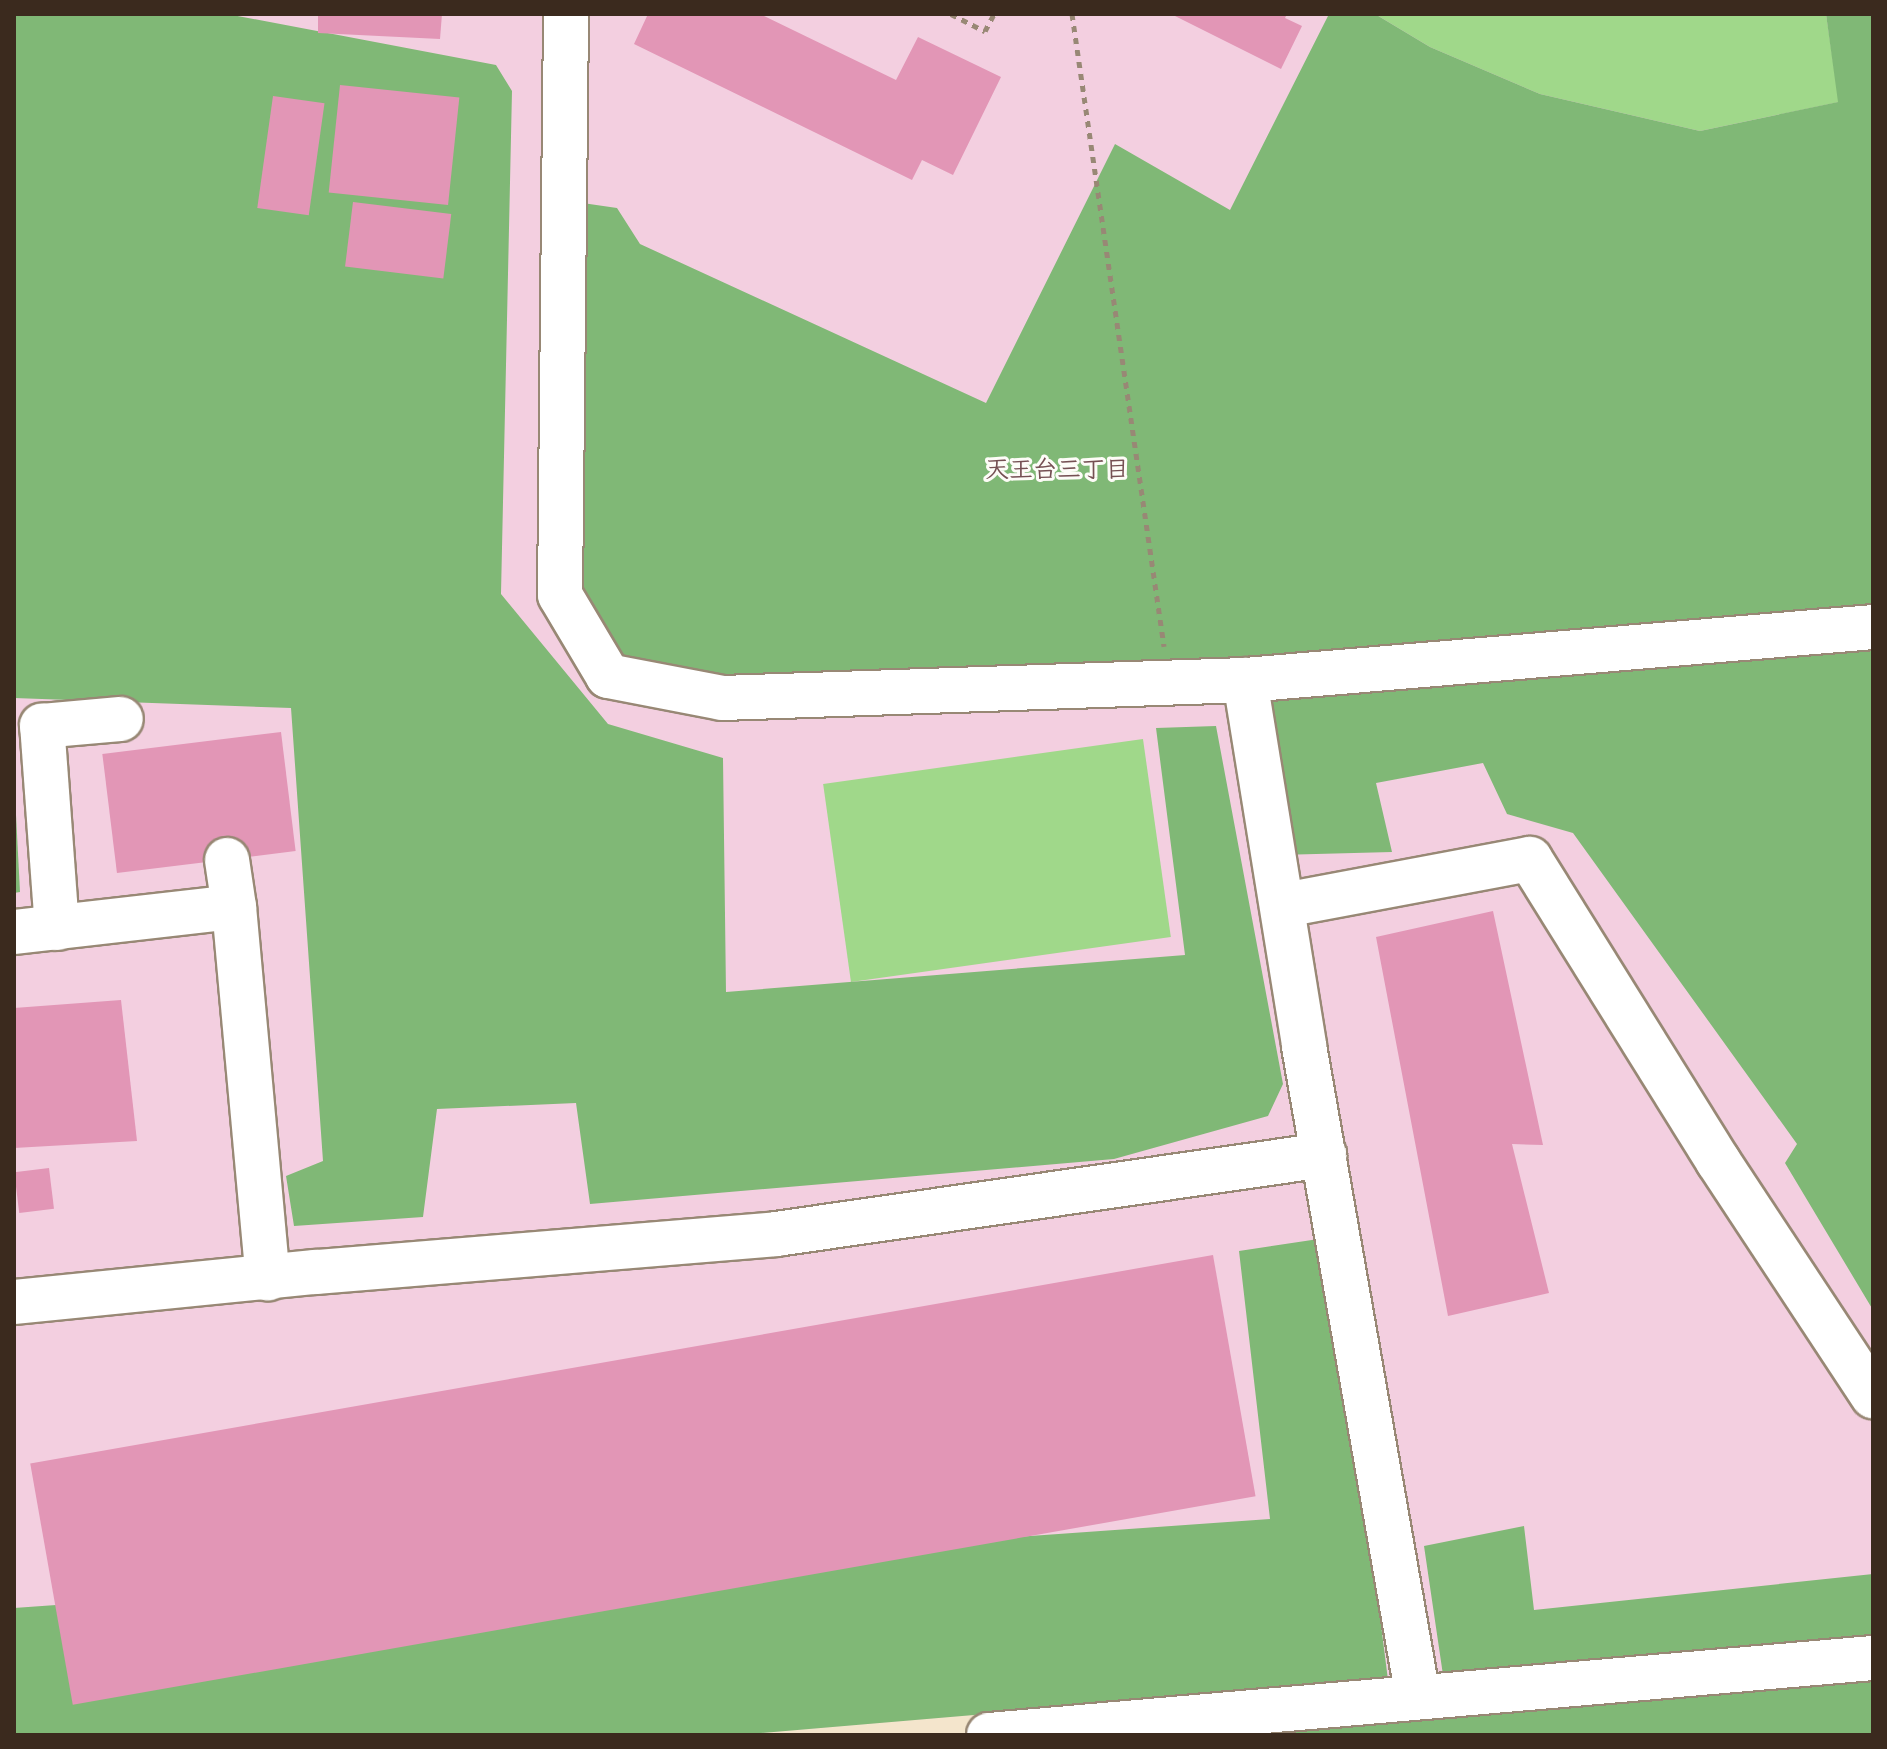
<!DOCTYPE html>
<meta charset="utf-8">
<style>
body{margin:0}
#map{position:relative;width:1887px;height:1749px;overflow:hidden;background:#f4e5cc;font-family:"Shantell Sans","Klee One",sans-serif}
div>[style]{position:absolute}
.built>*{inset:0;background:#f3cfe0}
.green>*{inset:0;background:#a0d88a;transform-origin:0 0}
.forest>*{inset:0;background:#80b876}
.building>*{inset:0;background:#e296b6;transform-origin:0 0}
.path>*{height:5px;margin-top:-2.5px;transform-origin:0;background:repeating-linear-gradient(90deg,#988875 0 6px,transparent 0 12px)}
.roads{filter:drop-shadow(2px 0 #988875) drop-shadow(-2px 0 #988875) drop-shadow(0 2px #988875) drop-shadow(0 -2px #988875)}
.minor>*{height:44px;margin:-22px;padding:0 22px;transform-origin:22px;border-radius:22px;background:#fff}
span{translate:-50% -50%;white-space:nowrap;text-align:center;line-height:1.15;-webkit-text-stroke:6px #fdfcf7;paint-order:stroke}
.neighbourhood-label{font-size:24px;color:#755053;font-weight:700}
.frame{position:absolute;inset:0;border:16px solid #3b2a1e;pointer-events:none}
</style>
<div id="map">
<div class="built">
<div style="clip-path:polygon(14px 14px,1873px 14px,1873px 1638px,737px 1735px,14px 1735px)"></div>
</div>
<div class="green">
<div style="clip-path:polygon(1375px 14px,1826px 14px,1839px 102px,1700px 131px,1540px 94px,1430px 47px)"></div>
<div style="left:1143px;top:739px;width:200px;height:323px;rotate:82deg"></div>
</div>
<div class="forest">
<div style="clip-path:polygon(14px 14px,227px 14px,496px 65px,512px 91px,501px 594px,608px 724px,723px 758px,726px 992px,1185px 955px,1156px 728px,1216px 726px,1283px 1084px,1268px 1116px,1114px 1159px,590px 1204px,576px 1103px,437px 1109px,423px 1217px,294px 1226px,286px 1176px,323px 1161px,291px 708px,14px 698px)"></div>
<div style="clip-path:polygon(1329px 14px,1375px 14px,1430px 47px,1540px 94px,1700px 131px,1838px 102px,1826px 14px,1873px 14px,1873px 1310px,1785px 1163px,1797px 1144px,1573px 833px,1507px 814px,1483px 763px,1376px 783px,1392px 852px,1278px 855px,1261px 694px,706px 699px,639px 675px,579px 601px,548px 198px,617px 208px,640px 244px,986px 403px,1115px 144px,1230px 210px)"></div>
<div style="clip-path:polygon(14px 776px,20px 892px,14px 893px)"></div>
<div style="clip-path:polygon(1332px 1237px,1388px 1680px,737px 1735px,14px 1735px,14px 1608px,1270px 1519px,1239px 1251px)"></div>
<div style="clip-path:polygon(1524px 1526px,1534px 1610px,1873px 1574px,1873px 1638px,1443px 1675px,1424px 1546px)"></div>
<div style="clip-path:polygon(1873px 1679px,1873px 1735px,1226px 1735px)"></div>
</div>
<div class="building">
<div style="clip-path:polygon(318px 14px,442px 14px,440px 39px,318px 33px)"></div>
<div style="clip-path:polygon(648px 14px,760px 14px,896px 80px,918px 37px,1001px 77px,953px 175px,922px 160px,912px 180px,634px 44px)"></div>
<div style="clip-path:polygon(1171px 14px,1287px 14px,1285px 18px,1302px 26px,1281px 69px)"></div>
<div style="left:340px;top:85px;width:120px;height:108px;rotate:6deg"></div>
<div style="left:273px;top:96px;width:52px;height:113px;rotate:8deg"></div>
<div style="left:353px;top:202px;width:99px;height:65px;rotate:7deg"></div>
<div style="left:281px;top:732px;width:120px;height:180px;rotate:83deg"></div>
<div style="clip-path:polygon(1493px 911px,1543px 1145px,1512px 1144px,1549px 1293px,1448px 1316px,1376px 937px)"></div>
<div style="clip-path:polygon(121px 1000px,137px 1141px,14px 1148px,14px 1008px)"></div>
<div style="left:49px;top:1168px;width:41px;height:35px;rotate:83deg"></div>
<div style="left:1213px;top:1255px;width:245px;height:1201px;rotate:80deg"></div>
</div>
<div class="path">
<div style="left:951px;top:14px;width:38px;rotate:27deg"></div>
<div style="left:985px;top:31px;width:19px;rotate:-62deg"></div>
<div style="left:1072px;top:14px;width:639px;rotate:81.72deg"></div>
</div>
<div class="roads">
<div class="minor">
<div style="left:566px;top:14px;width:581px;rotate:90.59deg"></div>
<div style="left:560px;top:595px;width:94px;rotate:59.3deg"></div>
<div style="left:608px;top:676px;width:116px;rotate:10.9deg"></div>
<div style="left:722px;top:698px;width:523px;rotate:-1.97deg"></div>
<div style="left:1245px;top:680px;width:630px;rotate:-4.82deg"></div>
<div style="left:1245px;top:680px;width:371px;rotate:80.8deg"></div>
<div style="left:1304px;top:1046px;width:661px;rotate:80.07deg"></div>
<div style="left:227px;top:860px;width:48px;rotate:81.5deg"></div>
<div style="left:1284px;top:905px;width:250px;rotate:-10.6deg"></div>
<div style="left:1530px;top:859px;width:356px;rotate:58.1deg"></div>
<div style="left:1718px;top:1161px;width:282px;rotate:56.6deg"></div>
<div style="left:57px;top:928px;width:203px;rotate:-94.2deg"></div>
<div style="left:42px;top:726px;width:79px;rotate:-5.1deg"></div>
<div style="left:14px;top:932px;width:221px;rotate:-6.5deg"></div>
<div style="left:234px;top:907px;width:373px;rotate:84.8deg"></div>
<div style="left:14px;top:1302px;width:303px;rotate:-5.7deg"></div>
<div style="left:316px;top:1272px;width:462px;rotate:-4.7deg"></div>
<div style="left:776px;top:1234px;width:554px;rotate:-8.2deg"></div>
<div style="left:989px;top:1735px;width:887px;rotate:-4.98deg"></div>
</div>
</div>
<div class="neighbourhood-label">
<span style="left:1057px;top:470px">天王台三丁目</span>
</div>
<div class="frame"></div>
</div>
